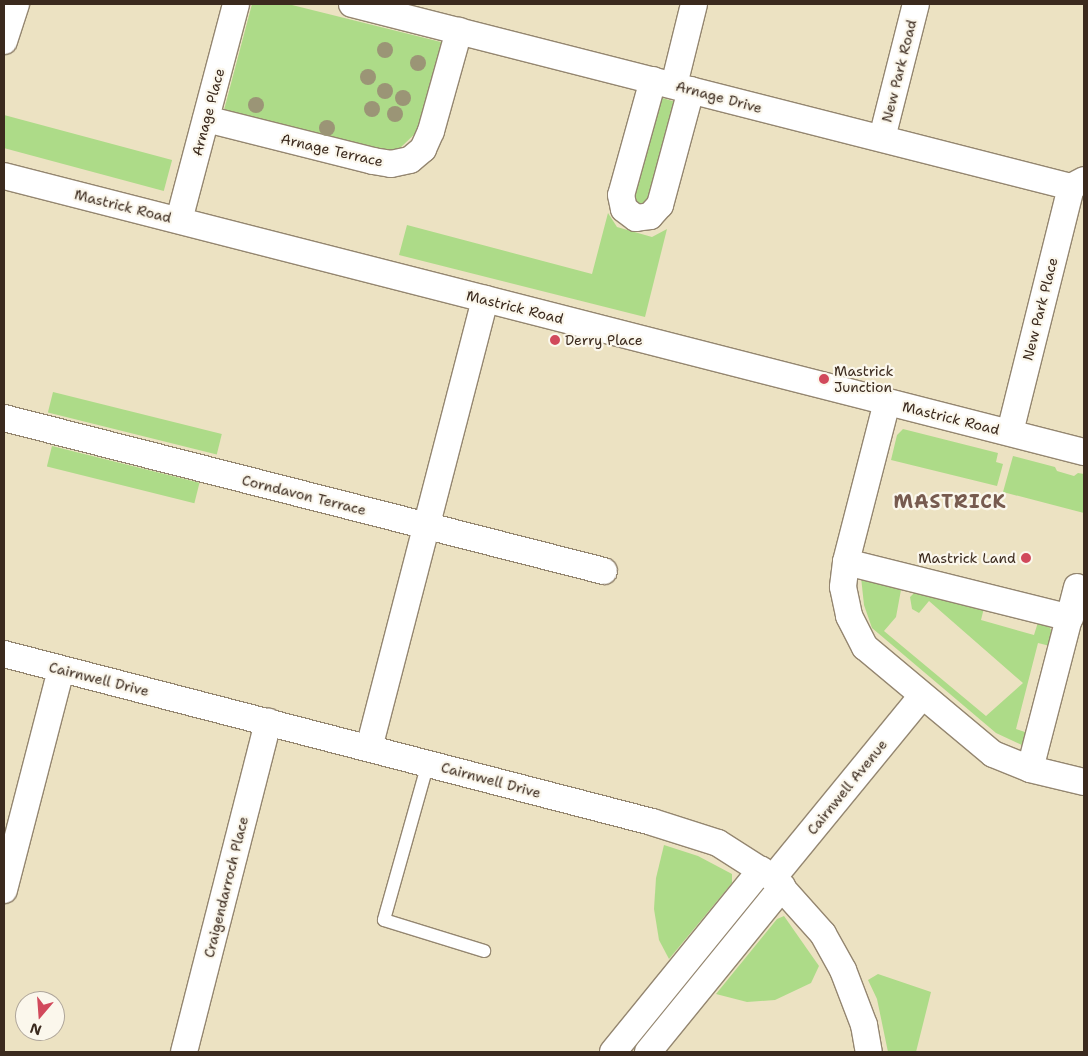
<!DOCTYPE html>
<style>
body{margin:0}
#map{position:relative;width:1088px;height:1056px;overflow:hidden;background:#ece2c2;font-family:"Shantell Sans",sans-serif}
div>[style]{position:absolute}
.green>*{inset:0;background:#addb88;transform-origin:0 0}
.roads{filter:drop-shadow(1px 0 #948670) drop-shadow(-1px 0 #948670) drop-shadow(0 1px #948670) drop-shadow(0 -1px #948670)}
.service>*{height:12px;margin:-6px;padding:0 6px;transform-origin:6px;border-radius:6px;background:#fff}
.minor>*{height:26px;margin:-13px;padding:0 13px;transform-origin:13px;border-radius:13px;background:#fff}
.trees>*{width:16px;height:16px;margin:-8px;border-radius:50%;background:#9b9576}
.dots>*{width:14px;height:14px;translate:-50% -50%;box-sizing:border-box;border:2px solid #fbf7ec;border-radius:50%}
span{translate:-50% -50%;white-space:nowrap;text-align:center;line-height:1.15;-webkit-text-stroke:4.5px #fbf7ec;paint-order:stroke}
.street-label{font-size:14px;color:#3b2a1e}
.poi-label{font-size:14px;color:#3b2a1e}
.left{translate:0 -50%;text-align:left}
.right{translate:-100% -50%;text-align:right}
.district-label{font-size:19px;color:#775b4f;font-weight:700;letter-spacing:1px}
.frame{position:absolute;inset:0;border:5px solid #3b2a1e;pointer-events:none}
.north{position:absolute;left:15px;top:991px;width:50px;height:50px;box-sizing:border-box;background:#fbf7ec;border:1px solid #aea59a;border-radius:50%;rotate:198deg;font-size:14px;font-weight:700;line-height:20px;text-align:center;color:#3b2a1e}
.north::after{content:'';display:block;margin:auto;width:18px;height:22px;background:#d1495b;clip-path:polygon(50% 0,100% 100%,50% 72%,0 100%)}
</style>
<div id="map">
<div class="green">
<div style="clip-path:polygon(252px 4px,288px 4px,445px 43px,422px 127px,399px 149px,386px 154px,224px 110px)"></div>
<div style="clip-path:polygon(659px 97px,679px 103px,650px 208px,635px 204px,634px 197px)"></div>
<div style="left:4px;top:115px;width:174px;height:32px;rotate:15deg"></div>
<div style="clip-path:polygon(608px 213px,617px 227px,652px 237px,667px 229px,645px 317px,399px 255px,407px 225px,592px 274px)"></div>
<div style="left:53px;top:392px;width:174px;height:21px;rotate:14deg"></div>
<div style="clip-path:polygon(903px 429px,998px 453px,996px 462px,1003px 464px,997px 486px,891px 460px,897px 435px)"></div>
<div style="left:52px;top:446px;width:152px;height:21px;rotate:14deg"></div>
<div style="clip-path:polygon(1013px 456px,1055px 467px,1057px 471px,1074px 476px,1078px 473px,1084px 474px,1084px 513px,1003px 492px)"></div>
<div style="clip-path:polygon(861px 577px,896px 583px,901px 590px,896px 617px,884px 631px,986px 716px,1023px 683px,929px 601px,919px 613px,912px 609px,910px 597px,919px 588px,985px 604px,981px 620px,1034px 635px,1039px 619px,1048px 624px,1054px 636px,1054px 647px,1038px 643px,1016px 729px,1031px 734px,1026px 747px,996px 733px,872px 628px,864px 605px)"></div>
<div style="clip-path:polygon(664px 845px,698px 856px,732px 874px,732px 883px,669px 959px,659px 940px,654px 909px,656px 878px)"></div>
<div style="clip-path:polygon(784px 916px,819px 966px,811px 983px,775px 1000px,747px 1002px,716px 994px,777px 919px)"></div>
<div style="clip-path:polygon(878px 974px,931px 992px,916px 1052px,888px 1052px,877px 999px,868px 980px)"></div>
</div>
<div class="roads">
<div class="service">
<div style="left:428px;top:763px;width:163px;rotate:105.7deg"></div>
<div style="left:384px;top:920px;width:105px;rotate:17.2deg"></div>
</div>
<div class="minor">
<div style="left:352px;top:4px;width:742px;rotate:14.28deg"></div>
<div style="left:1071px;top:187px;width:15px;rotate:-28deg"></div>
<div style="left:4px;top:41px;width:39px;rotate:-72deg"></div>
<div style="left:653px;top:80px;width:119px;rotate:105.5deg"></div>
<div style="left:621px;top:195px;width:14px;rotate:78deg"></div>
<div style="left:624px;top:209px;width:15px;rotate:37deg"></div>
<div style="left:636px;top:218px;width:14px;rotate:-8deg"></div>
<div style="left:650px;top:216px;width:15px;rotate:-48deg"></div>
<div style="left:660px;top:205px;width:119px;rotate:-74.9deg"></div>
<div style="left:674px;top:85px;width:83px;rotate:-76.1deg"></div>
<div style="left:206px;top:119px;width:172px;rotate:14.1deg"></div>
<div style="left:373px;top:161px;width:18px;rotate:9deg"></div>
<div style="left:391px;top:164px;width:19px;rotate:-12deg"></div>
<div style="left:410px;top:160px;width:17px;rotate:-40deg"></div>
<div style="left:423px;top:149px;width:20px;rotate:-66deg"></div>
<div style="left:431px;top:131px;width:104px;rotate:-74.4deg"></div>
<div style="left:882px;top:138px;width:138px;rotate:-75.8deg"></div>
<div style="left:4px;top:176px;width:1115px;rotate:14.34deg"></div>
<div style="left:179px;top:220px;width:223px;rotate:-75.2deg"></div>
<div style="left:887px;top:402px;width:165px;rotate:104.4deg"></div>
<div style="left:846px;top:562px;width:25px;rotate:97deg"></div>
<div style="left:843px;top:587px;width:30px;rotate:78deg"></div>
<div style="left:849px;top:616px;width:35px;rotate:63deg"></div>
<div style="left:865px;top:647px;width:167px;rotate:39.9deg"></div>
<div style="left:993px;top:754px;width:40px;rotate:22deg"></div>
<div style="left:1030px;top:769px;width:56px;rotate:13.5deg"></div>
<div style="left:4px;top:418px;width:619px;rotate:14.31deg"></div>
<div style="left:1010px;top:432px;width:252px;rotate:-76deg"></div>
<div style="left:846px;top:562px;width:231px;rotate:14deg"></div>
<div style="left:4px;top:654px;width:669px;rotate:14.53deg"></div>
<div style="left:652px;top:822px;width:69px;rotate:17.7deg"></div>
<div style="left:718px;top:843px;width:65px;rotate:32.5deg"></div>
<div style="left:773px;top:878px;width:75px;rotate:48.2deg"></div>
<div style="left:823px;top:934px;width:41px;rotate:60.9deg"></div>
<div style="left:843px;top:970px;width:59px;rotate:69.1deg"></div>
<div style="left:864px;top:1025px;width:27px;rotate:80deg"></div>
<div style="left:369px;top:748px;width:464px;rotate:-75.5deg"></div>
<div style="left:1030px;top:769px;width:188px;rotate:-75.5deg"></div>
<div style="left:773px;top:878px;width:235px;rotate:-50.7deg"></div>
<div style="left:4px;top:890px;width:228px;rotate:-75.5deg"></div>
<div style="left:184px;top:1052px;width:341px;rotate:-75.7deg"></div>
<div style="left:613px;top:1052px;width:235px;rotate:-50.9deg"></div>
<div style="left:648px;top:1052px;width:213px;rotate:-50.9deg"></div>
</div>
</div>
<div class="trees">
<div style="left:385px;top:50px"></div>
<div style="left:418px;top:63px"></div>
<div style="left:368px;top:77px"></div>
<div style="left:385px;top:91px"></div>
<div style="left:403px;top:98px"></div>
<div style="left:256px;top:105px"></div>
<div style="left:372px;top:109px"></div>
<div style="left:395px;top:114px"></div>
<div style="left:327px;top:128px"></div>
</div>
<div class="dots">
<div style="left:555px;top:340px;background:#d1495b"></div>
<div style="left:824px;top:379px;background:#d1495b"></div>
<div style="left:1026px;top:558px;background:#d1495b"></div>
</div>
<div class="street-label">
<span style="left:899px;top:71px;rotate:-76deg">New Park Road</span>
<span style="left:719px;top:97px;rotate:15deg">Arnage Drive</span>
<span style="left:208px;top:112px;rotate:-75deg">Arnage Place</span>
<span style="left:332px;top:150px;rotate:13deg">Arnage Terrace</span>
<span style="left:123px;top:206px;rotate:14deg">Mastrick Road</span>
<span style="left:515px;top:307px;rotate:14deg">Mastrick Road</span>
<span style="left:1040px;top:309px;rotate:-76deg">New Park Place</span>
<span style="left:951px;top:418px;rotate:14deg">Mastrick Road</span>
<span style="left:304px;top:495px;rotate:14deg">Corndavon Terrace</span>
<span style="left:99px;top:679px;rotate:14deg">Cairnwell Drive</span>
<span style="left:491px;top:780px;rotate:15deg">Cairnwell Drive</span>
<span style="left:847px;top:787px;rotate:-51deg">Cairnwell Avenue</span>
<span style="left:226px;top:887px;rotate:-76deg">Craigendarroch Place</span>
</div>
<div class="poi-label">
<span class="left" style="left:565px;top:340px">Derry Place</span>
<span class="left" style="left:834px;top:379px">Mastrick<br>Junction</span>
<span class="right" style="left:1016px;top:558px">Mastrick Land</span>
</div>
<div class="district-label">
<span style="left:950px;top:502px">MASTRICK</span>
</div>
<div class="frame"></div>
<div class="north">N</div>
</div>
